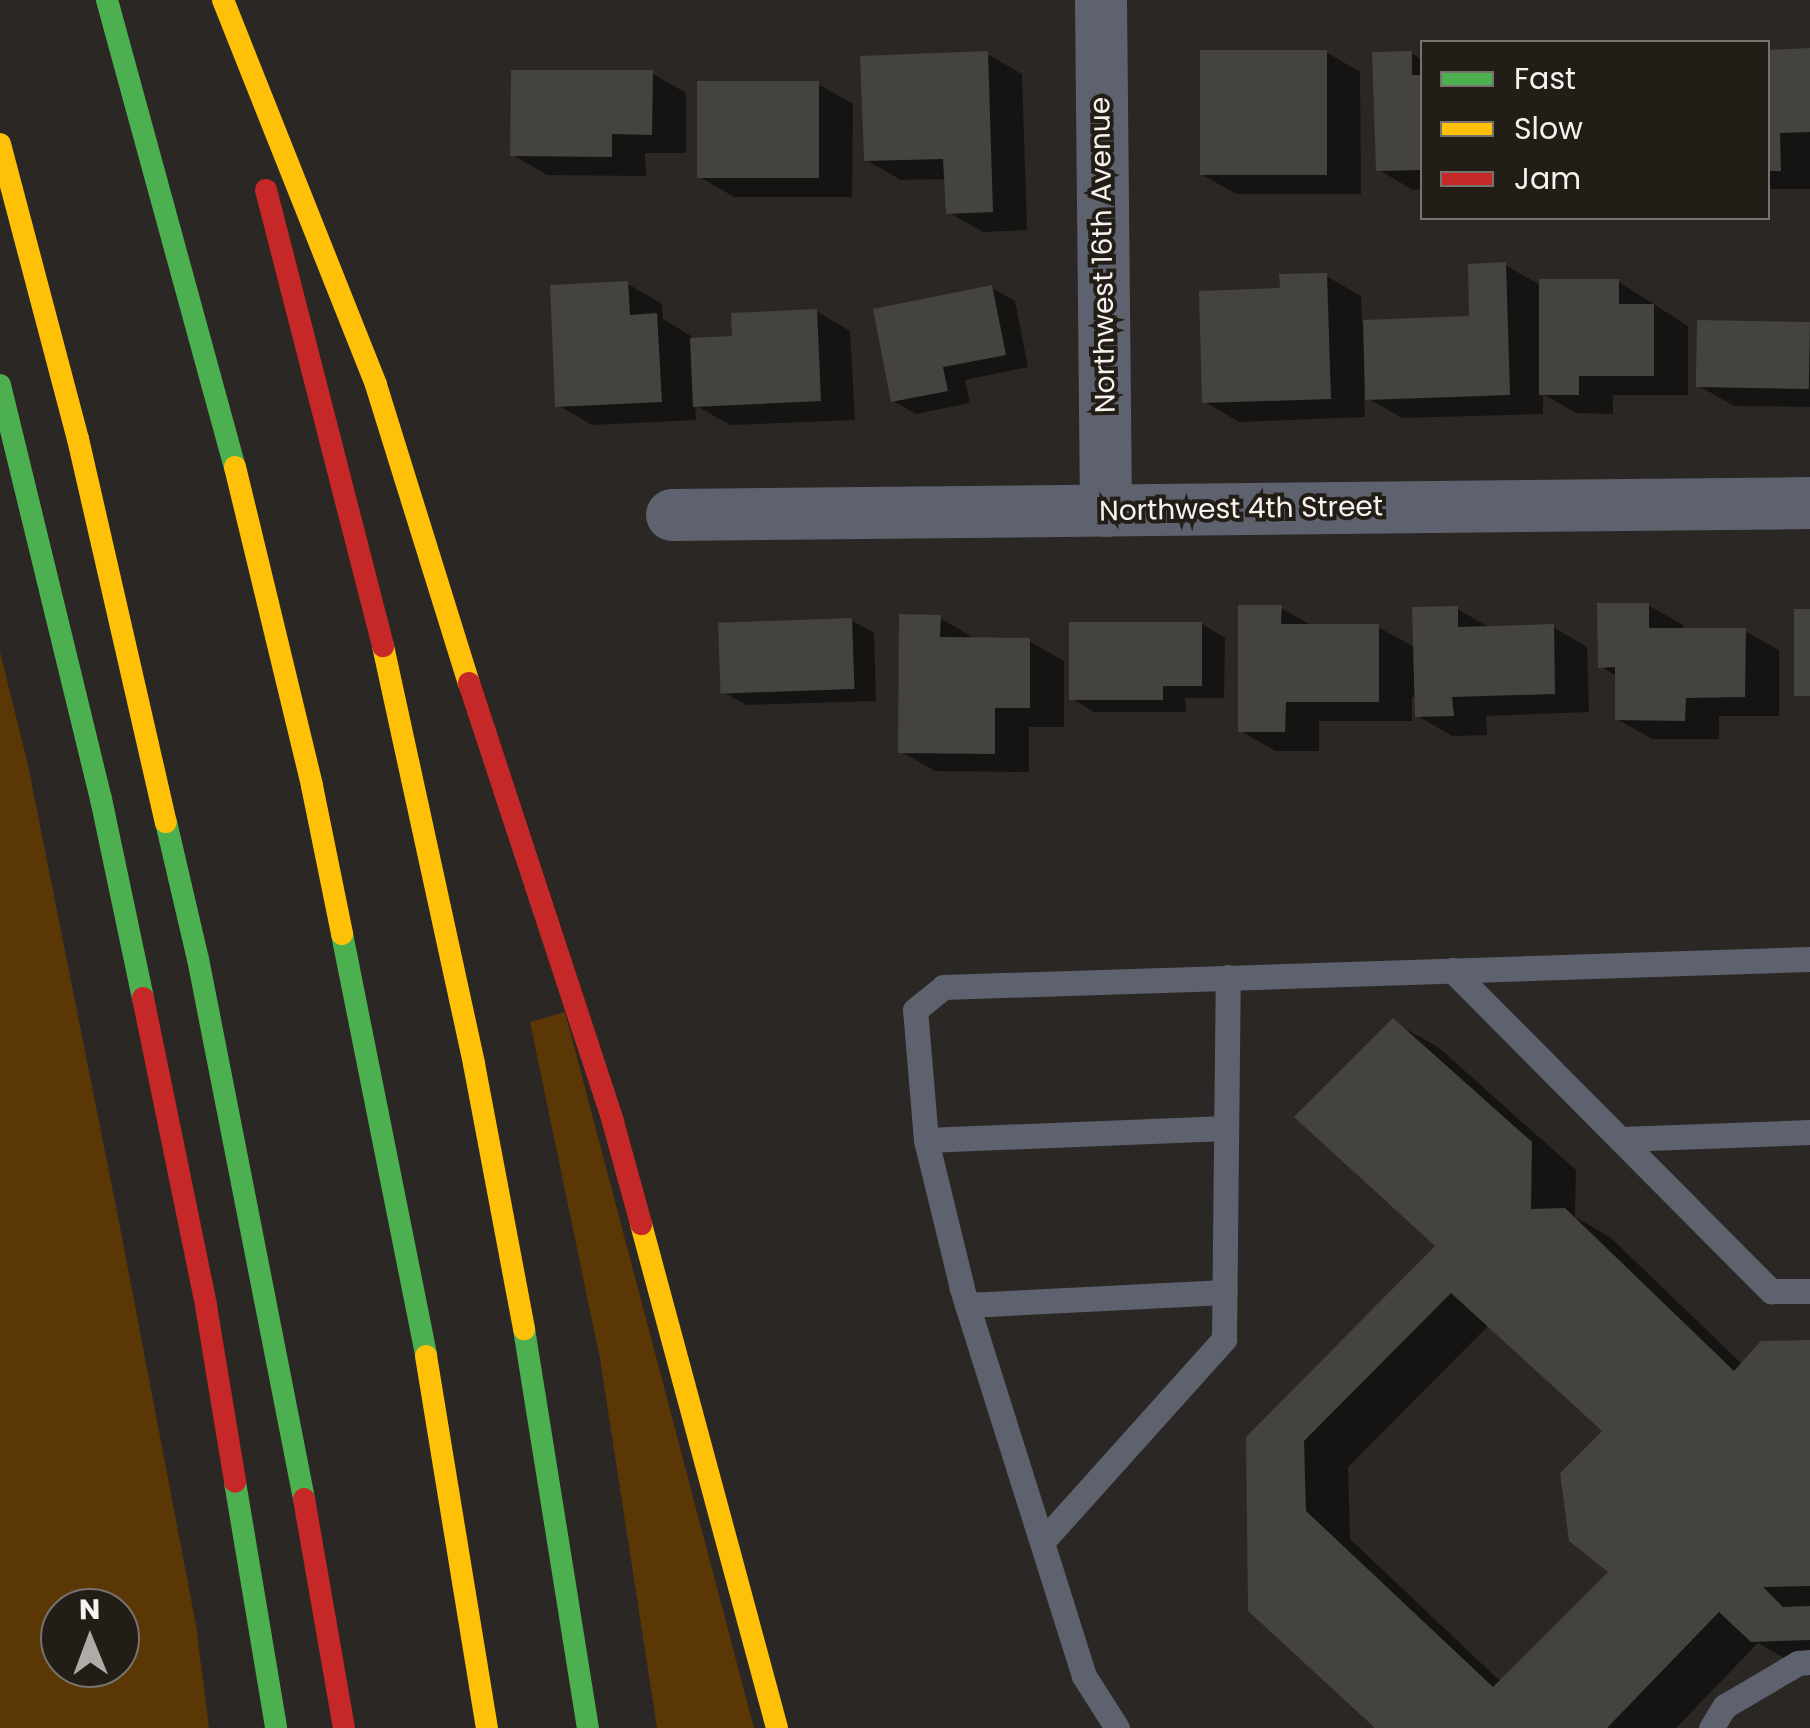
<!DOCTYPE html>
<style>
body{margin:0}
#map{position:relative;width:1810px;height:1728px;overflow:hidden;background:#2a2724;font-family:Poppins,sans-serif}
div>[style]{position:absolute}
.green>*{inset:0;background:#5b3706}
.shadow>*{inset:0;background:#0007;transform-origin:0 0}
.building>*{inset:0;background:#454340;transform-origin:0 0}
.lane>*{height:25px;margin:-12.5px;padding:0 12.5px;transform-origin:12.5px;border-radius:12.5px;background:#5e626e}
.street>*{height:52px;margin:-26px;padding:0 26px;transform-origin:26px;border-radius:26px;background:#5e626e}
.fast>*{height:22px;margin:-11px;padding:0 11px;transform-origin:11px;border-radius:11px;background:#4caf50}
.slow>*{height:22px;margin:-11px;padding:0 11px;transform-origin:11px;border-radius:11px;background:#ffc107}
.jam>*{height:22px;margin:-11px;padding:0 11px;transform-origin:11px;border-radius:11px;background:#c62828}
span{translate:-50% -50%;white-space:nowrap;text-align:center;line-height:1.15;-webkit-text-stroke:8px #231d18;paint-order:stroke}
.street-label{font-size:28px;color:#f7f2ee}
.legend{position:absolute;left:1420px;top:40px;width:350px;height:180px;box-sizing:border-box;background:#231d18;border:2px solid #78726e;margin:0;padding:12px 18px;list-style:none;font-size:30px;color:#f7f2ee}
.legend li{display:flex;align-items:center;gap:20px;height:50px}
.legend b{width:50px;border:2px solid #78726e}
.north{position:absolute;left:40px;top:1588px;width:100px;height:100px;box-sizing:border-box;background:#231d18;border:2px solid #78726e;border-radius:50%;rotate:359deg;font-size:28px;font-weight:700;line-height:40px;text-align:center;color:#f7f2ee}
.north::after{content:'';display:block;margin:auto;width:35px;height:45px;background:#afaba7;clip-path:polygon(50% 0,100% 100%,50% 72%,0 100%)}
</style>
<div id="map">
<div class="green">
<div style="clip-path:polygon(evenodd,0 652px,28px 765px,120px 1227px,196px 1625px,209px 1728px,0 1728px,0 652px,60px 1608px,120px 1608px,120px 1668px,60px 1668px,60px 1608px)"></div>
<div style="clip-path:polygon(565px 1012px,754px 1728px,657px 1728px,600px 1359px,530px 1022px)"></div>
</div>
<div class="shadow">
<div style="left:1810px;top:51px;width:138px;height:42px;rotate:90deg"></div>
<div style="clip-path:polygon(1326px 52px,1360px 72px,1361px 194px,1237px 194px,1202px 175px)"></div>
<div style="clip-path:polygon(1411px 53px,1422px 60px,1422px 189px,1413px 190px,1379px 170px)"></div>
<div style="clip-path:polygon(987px 54px,1022px 74px,1027px 230px,983px 232px,948px 212px,947px 179px,901px 180px,866px 160px)"></div>
<div style="clip-path:polygon(652px 73px,686px 93px,686px 153px,645px 153px,646px 176px,547px 175px,513px 155px)"></div>
<div style="clip-path:polygon(818px 84px,853px 104px,852px 197px,734px 197px,700px 177px)"></div>
<div style="clip-path:polygon(1505px 265px,1542px 286px,1619px 282px,1688px 326px,1688px 395px,1613px 395px,1613px 414px,1576px 413px,1543px 394px,1543px 414px,1402px 418px,1364px 396px,1365px 417px,1239px 422px,1205px 402px,1282px 291px,1326px 276px,1361px 296px,1362px 322px,1472px 319px)"></div>
<div style="clip-path:polygon(628px 284px,662px 304px,663px 319px,691px 336px,692px 340px,734px 338px,816px 311px,850px 331px,855px 420px,730px 425px,695px 405px,696px 420px,592px 425px,558px 405px)"></div>
<div style="clip-path:polygon(992px 288px,1015px 301px,1028px 367px,965px 380px,970px 403px,916px 414px,893px 401px)"></div>
<div style="clip-path:polygon(1810px 323px,1810px 407px,1734px 406px,1699px 386px)"></div>
<div style="clip-path:polygon(1648px 605px,1683px 625px,1683px 631px,1745px 631px,1779px 650px,1779px 716px,1719px 716px,1719px 739px,1652px 739px,1617px 719px,1617px 676px,1600px 666px)"></div>
<div style="clip-path:polygon(1281px 608px,1314px 627px,1378px 627px,1416px 648px,1457px 609px,1491px 628px,1553px 627px,1587px 647px,1589px 712px,1486px 716px,1487px 735px,1452px 736px,1418px 716px,1417px 697px,1412px 697px,1412px 721px,1319px 721px,1319px 751px,1275px 751px,1241px 731px)"></div>
<div style="clip-path:polygon(940px 618px,974px 638px,1029px 641px,1064px 661px,1064px 727px,1029px 727px,1029px 772px,935px 771px,900px 751px)"></div>
<div style="clip-path:polygon(851px 620px,874px 633px,876px 701px,746px 705px,723px 692px)"></div>
<div style="clip-path:polygon(1202px 624px,1225px 638px,1224px 698px,1185px 698px,1186px 712px,1094px 712px,1071px 698px)"></div>
<div style="clip-path:polygon(evenodd,1393px 1022px,1438px 1047px,1576px 1170px,1575px 1217px,1610px 1237px,1743px 1365px,1810px 1343px,1810px 1666px,1798px 1666px,1758px 1643px,1676px 1728px,1379px 1728px,1249px 1438px,1439px 1246px,1393px 1022px,1489px 1325px,1605px 1431px,1612px 1572px,1501px 1682px,1350px 1539px,1348px 1467px,1489px 1325px)"></div>
</div>
<div class="building">
<div style="clip-path:polygon(1810px 48px,1810px 132px,1780px 133px,1781px 171px,1768px 171px,1768px 50px)"></div>
<div style="left:1327px;top:50px;width:125px;height:127px;rotate:90deg"></div>
<div style="clip-path:polygon(988px 51px,993px 212px,946px 214px,943px 159px,864px 161px,860px 56px)"></div>
<div style="clip-path:polygon(1412px 51px,1412px 75px,1422px 75px,1422px 170px,1376px 171px,1372px 52px)"></div>
<div style="clip-path:polygon(511px 70px,653px 70px,652px 135px,612px 134px,612px 157px,510px 156px)"></div>
<div style="left:697px;top:81px;width:122px;height:97px"></div>
<div style="clip-path:polygon(1506px 262px,1510px 395px,1365px 400px,1363px 320px,1469px 316px,1468px 264px)"></div>
<div style="clip-path:polygon(1327px 273px,1331px 399px,1202px 403px,1199px 291px,1280px 288px,1279px 274px)"></div>
<div style="clip-path:polygon(1539px 279px,1619px 279px,1619px 304px,1654px 304px,1654px 376px,1579px 376px,1579px 395px,1539px 395px)"></div>
<div style="clip-path:polygon(628px 281px,630px 315px,657px 313px,662px 402px,555px 407px,550px 285px)"></div>
<div style="clip-path:polygon(992px 285px,1006px 355px,943px 367px,948px 391px,891px 402px,873px 309px)"></div>
<div style="clip-path:polygon(817px 309px,821px 401px,693px 407px,690px 338px,732px 336px,731px 313px)"></div>
<div style="left:1697px;top:320px;width:113px;height:67px;rotate:1deg"></div>
<div style="clip-path:polygon(1597px 603px,1649px 603px,1649px 628px,1746px 628px,1745px 697px,1686px 698px,1685px 721px,1615px 720px,1615px 667px,1598px 668px)"></div>
<div style="clip-path:polygon(1238px 605px,1282px 605px,1281px 624px,1379px 624px,1379px 702px,1286px 702px,1285px 732px,1238px 732px)"></div>
<div style="clip-path:polygon(1458px 606px,1458px 627px,1554px 624px,1555px 694px,1452px 697px,1454px 716px,1415px 717px,1412px 607px)"></div>
<div style="left:1810px;top:609px;width:87px;height:16px;rotate:90deg"></div>
<div style="clip-path:polygon(899px 614px,941px 615px,940px 637px,1030px 638px,1030px 708px,995px 708px,995px 754px,898px 753px)"></div>
<div style="left:852px;top:618px;width:71px;height:134px;rotate:88deg"></div>
<div style="clip-path:polygon(1069px 622px,1202px 622px,1202px 686px,1163px 686px,1163px 700px,1069px 700px)"></div>
<div style="clip-path:polygon(evenodd,1393px 1018px,1532px 1142px,1531px 1209px,1565px 1208px,1734px 1371px,1761px 1341px,1810px 1340px,1810px 1586px,1763px 1587px,1783px 1607px,1810px 1606px,1810px 1640px,1751px 1642px,1719px 1612px,1607px 1728px,1375px 1728px,1248px 1611px,1246px 1437px,1435px 1246px,1294px 1117px,1393px 1018px,1451px 1293px,1602px 1431px,1560px 1473px,1569px 1541px,1608px 1572px,1493px 1687px,1306px 1511px,1304px 1441px,1451px 1293px)"></div>
</div>
<div class="lane">
<div style="left:1452px;top:970px;width:453px;rotate:45.2deg"></div>
<div style="left:1771px;top:1291px;width:39px"></div>
<div style="left:1620px;top:1139px;width:190px;rotate:-2.1deg"></div>
<div style="left:926px;top:1140px;width:300px;rotate:-2.3deg"></div>
<div style="left:967px;top:1305px;width:258px;rotate:-2.9deg"></div>
<div style="left:1042px;top:1542px;width:273px;rotate:-48.1deg"></div>
<div style="left:1224px;top:1339px;width:362px;rotate:-89.4deg"></div>
<div style="left:1117px;top:1728px;width:62px;rotate:-122.4deg"></div>
<div style="left:1084px;top:1676px;width:407px;rotate:-107.5deg"></div>
<div style="left:962px;top:1288px;width:152px;rotate:-103.7deg"></div>
<div style="left:926px;top:1140px;width:130px;rotate:-94.8deg"></div>
<div style="left:915px;top:1010px;width:36px;rotate:-39deg"></div>
<div style="left:943px;top:987px;width:867px;rotate:-1.85deg"></div>
<div style="left:1711px;top:1728px;width:26px;rotate:-58deg"></div>
<div style="left:1725px;top:1706px;width:85px;rotate:-30.5deg"></div>
<div style="left:1798px;top:1663px;width:12px;rotate:-5deg"></div>
</div>
<div class="street">
<div style="left:1101px;top:0;width:511px;rotate:89.44deg"></div>
<div style="left:672px;top:515px;width:1138px;rotate:-0.6deg"></div>
</div>
<div class="fast">
<div style="left:107px;top:0;width:484px;rotate:74.7deg"></div>
<div style="left:0;top:385px;width:426px;rotate:76.3deg"></div>
<div style="left:101px;top:799px;width:203px;rotate:78.1deg"></div>
<div style="left:166px;top:822px;width:141px;rotate:76.9deg"></div>
<div style="left:198px;top:959px;width:550px;rotate:78.89deg"></div>
<div style="left:342px;top:934px;width:430px;rotate:78.7deg"></div>
<div style="left:524px;top:1329px;width:404px;rotate:80.9deg"></div>
<div style="left:235px;top:1482px;width:249px;rotate:80.5deg"></div>
</div>
<div class="slow">
<div style="left:223px;top:0;width:414px;rotate:68.3deg"></div>
<div style="left:376px;top:385px;width:312px;rotate:72.7deg"></div>
<div style="left:0;top:144px;width:305px;rotate:75.2deg"></div>
<div style="left:78px;top:439px;width:393px;rotate:77.1deg"></div>
<div style="left:235px;top:467px;width:328px;rotate:76.4deg"></div>
<div style="left:312px;top:786px;width:151px;rotate:78.5deg"></div>
<div style="left:383px;top:646px;width:428px;rotate:77.7deg"></div>
<div style="left:474px;top:1064px;width:270px;rotate:79.3deg"></div>
<div style="left:641px;top:1224px;width:522px;rotate:74.9deg"></div>
<div style="left:426px;top:1356px;width:377px;rotate:80.7deg"></div>
</div>
<div class="jam">
<div style="left:266px;top:190px;width:471px;rotate:75.6deg"></div>
<div style="left:469px;top:683px;width:462px;rotate:71.8deg"></div>
<div style="left:613px;top:1122px;width:106px;rotate:74.6deg"></div>
<div style="left:143px;top:998px;width:314px;rotate:78.4deg"></div>
<div style="left:206px;top:1306px;width:178px;rotate:80.6deg"></div>
<div style="left:304px;top:1499px;width:232px;rotate:80.1deg"></div>
</div>
<div class="street-label">
<span style="left:1103px;top:255px;rotate:-91deg">Northwest 16th Avenue</span>
<span style="left:1241px;top:509px;rotate:-1deg">Northwest 4th Street</span>
</div>
<ul class="legend">
<li><b style="height:12px;background:#4caf50"></b>Fast</li>
<li><b style="height:12px;background:#ffc107"></b>Slow</li>
<li><b style="height:12px;background:#c62828"></b>Jam</li>
</ul>
<div class="north">N</div>
</div>
